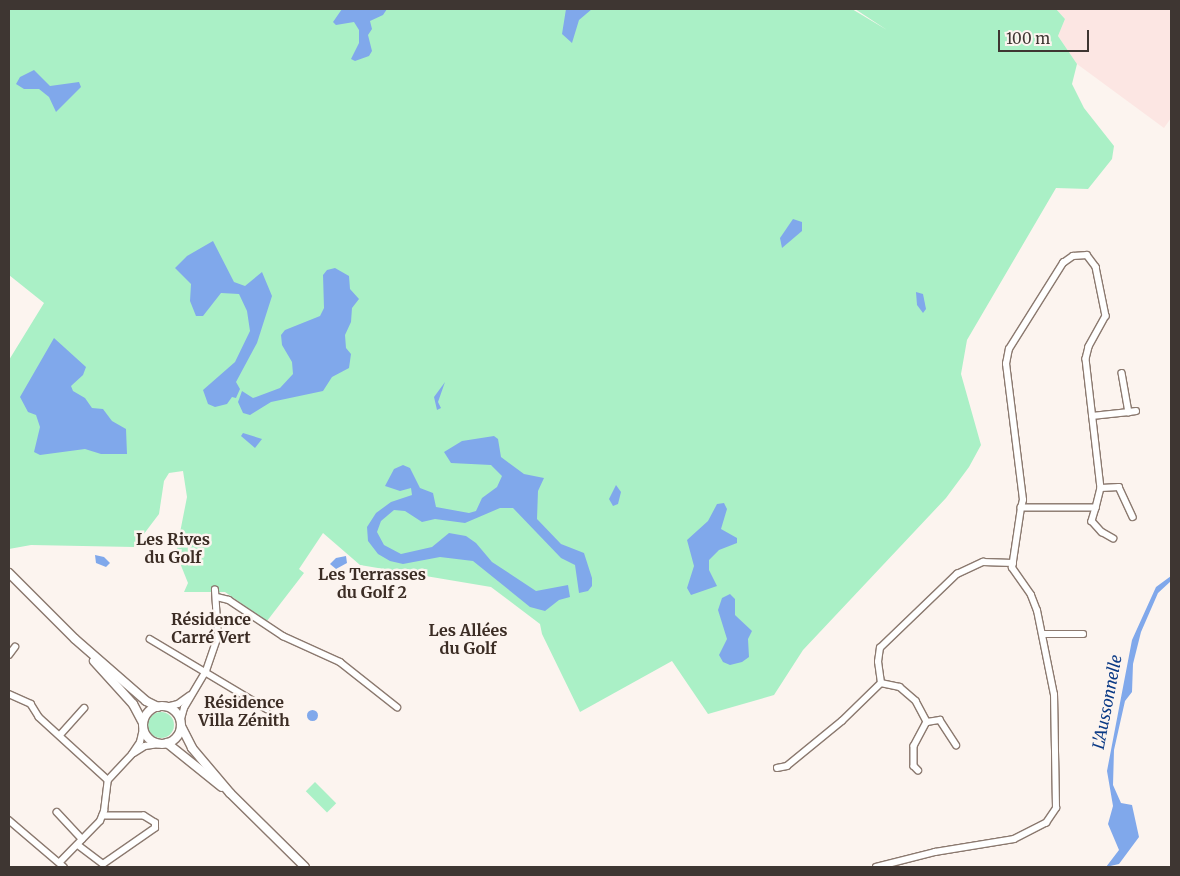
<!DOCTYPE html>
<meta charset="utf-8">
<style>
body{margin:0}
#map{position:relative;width:1180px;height:876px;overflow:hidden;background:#fcf4ef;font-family:Merriweather,serif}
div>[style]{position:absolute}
.industrial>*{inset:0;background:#fce6e3}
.green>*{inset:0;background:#aaf0c6;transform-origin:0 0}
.round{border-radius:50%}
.water>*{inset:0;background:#80a8eb}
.roads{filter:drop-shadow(1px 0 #8b796f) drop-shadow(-1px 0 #8b796f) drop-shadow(0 1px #8b796f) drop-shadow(0 -1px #8b796f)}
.minor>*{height:5.5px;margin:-2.75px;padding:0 2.75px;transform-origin:2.75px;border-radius:2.75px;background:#fff}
.secondary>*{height:8px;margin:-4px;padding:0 4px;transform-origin:4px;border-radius:4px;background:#fff}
.secondary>.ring{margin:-4px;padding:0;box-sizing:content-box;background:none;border:8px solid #fff;border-radius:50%}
span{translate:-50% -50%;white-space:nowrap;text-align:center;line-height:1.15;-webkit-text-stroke:5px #fcf4ef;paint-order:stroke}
.neighbourhood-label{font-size:16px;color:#3c2d25;font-weight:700}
.water-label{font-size:16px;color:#0a3985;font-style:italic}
.frame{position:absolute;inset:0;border:10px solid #3e3632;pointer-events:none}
.scale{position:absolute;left:998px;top:30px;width:91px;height:22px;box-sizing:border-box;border:2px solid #3e3632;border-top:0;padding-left:6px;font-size:15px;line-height:18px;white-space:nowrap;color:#3e3632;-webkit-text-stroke:4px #fcf4ef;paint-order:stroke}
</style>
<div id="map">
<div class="industrial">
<div style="clip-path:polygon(1056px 9px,1171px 9px,1171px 118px,1164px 128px,1077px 64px,1058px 36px,1065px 19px)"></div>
</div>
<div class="green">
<div style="clip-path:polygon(9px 9px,852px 9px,887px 30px,855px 9px,1056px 9px,1065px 19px,1058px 36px,1077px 64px,1072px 84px,1084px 108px,1114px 146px,1112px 159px,1088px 189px,1056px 188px,967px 340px,961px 374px,981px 445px,969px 467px,946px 498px,803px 650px,774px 695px,708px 714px,672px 661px,580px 712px,542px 634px,540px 624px,491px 587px,360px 565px,323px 533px,299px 569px,304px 573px,267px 621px,225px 592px,184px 592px,188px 583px,176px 553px,187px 497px,183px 471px,169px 473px,164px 481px,159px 514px,134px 547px,31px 545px,9px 549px,9px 360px,44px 303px,9px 275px)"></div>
<div class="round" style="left:148px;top:712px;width:26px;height:26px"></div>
<div style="left:315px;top:782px;width:30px;height:13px;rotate:45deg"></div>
</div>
<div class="water">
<div style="clip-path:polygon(342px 9px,387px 9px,383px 15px,370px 21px,372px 29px,368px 35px,372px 51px,369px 56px,355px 61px,351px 59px,359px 43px,359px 30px,354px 22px,336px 25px,333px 22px)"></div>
<div style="clip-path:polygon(566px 9px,592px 9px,579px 20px,572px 43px,562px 34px)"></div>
<div style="clip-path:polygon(34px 70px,50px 86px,79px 82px,81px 87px,56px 112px,49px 97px,39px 89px,24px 89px,16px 84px,20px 77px)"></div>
<div style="clip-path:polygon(793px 219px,802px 222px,802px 231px,782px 248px,780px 238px)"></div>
<div style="clip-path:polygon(213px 241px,234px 282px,245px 286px,262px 272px,272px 296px,257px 343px,236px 382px,240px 389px,236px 398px,232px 397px,227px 404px,215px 407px,208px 404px,203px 390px,235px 362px,250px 331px,247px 311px,239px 294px,221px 293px,203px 316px,196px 316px,190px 301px,191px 284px,175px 268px,187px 256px)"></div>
<div style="clip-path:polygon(335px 268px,349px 276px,350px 289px,359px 299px,352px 308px,351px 322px,345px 335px,346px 348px,351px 354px,349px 368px,332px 377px,323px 391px,271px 402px,250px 415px,243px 413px,238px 402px,242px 391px,253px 398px,280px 388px,293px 374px,292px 362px,282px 345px,281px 335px,285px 330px,320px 316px,324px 308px,323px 275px,327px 270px)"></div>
<div style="clip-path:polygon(916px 292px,923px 294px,926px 309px,923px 313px,917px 305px)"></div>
<div style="clip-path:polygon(54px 338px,86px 367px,83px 375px,71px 386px,73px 391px,85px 398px,92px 408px,103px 409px,112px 421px,126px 429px,127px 454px,101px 454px,85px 449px,40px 455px,34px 452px,40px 427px,36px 415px,28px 412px,20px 397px)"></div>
<div style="clip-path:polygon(445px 382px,438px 402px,441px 408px,437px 410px,434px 397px)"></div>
<div style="clip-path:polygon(243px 433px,262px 439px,255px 448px,241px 436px)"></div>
<div style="clip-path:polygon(494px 436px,498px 439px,501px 457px,524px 474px,544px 478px,538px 491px,537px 519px,561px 544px,584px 553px,592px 578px,592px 586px,588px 591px,579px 593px,575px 565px,561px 558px,513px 508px,500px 508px,465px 523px,435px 519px,422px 522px,405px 511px,394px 510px,381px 521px,377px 532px,384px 545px,401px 554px,432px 547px,449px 533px,466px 536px,476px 543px,492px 562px,536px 591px,568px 585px,570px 597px,559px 600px,545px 611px,530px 607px,473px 561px,440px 557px,403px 564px,390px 561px,378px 554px,368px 541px,367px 527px,376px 513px,391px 502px,412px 495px,411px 488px,400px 491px,385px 486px,394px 469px,403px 465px,410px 468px,420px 488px,433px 493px,436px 507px,469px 513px,476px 511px,482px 498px,497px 487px,502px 476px,491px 465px,451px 463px,444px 452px,462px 441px)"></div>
<div style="clip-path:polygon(616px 485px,621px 492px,618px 504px,613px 506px,609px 499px)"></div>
<div style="clip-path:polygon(724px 503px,727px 509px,721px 529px,737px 538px,737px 543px,719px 550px,709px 560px,709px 570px,717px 586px,691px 595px,687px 588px,694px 566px,687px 540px,708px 521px,717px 504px)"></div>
<div style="clip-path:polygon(95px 555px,104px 557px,110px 563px,106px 567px,96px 563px)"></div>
<div style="clip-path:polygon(346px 556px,347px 563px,336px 569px,330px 564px,336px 558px)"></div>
<div style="clip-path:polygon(1171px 576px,1171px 581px,1158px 593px,1141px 632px,1133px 664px,1132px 692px,1125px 701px,1114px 750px,1113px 785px,1121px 803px,1132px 805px,1139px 837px,1119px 864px,1106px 867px,1119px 850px,1108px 824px,1113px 806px,1107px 771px,1132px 640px,1156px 587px)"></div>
<div style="clip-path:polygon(730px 594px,735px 599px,735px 615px,752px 631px,748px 639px,749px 657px,742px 662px,730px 665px,723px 662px,719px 655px,727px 639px,718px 610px,722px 598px)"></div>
<div class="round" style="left:471.5px;top:622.5px;width:11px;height:11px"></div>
<div class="round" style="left:306.5px;top:709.5px;width:11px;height:11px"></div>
</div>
<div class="roads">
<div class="minor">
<div style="left:1122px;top:373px;width:40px;rotate:80deg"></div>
<div style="left:1129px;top:412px;width:7px;rotate:-8deg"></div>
<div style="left:1092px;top:416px;width:37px;rotate:-6deg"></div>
<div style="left:1101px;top:488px;width:18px;rotate:-3deg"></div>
<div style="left:1119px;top:487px;width:33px;rotate:65deg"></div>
<div style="left:1096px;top:508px;width:14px;rotate:107deg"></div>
<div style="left:1092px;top:521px;width:15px;rotate:48deg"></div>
<div style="left:1102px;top:532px;width:13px;rotate:29deg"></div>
<div style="left:217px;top:597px;width:12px;rotate:14deg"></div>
<div style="left:229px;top:600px;width:65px;rotate:33.7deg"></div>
<div style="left:283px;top:636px;width:63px;rotate:24.5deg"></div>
<div style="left:340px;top:662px;width:73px;rotate:38.3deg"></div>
<div style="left:1043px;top:634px;width:40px"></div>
<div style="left:150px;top:639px;width:136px;rotate:30.9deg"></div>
<div style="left:9px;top:655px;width:10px;rotate:-53deg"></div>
<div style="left:881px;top:683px;width:19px;rotate:12deg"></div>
<div style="left:900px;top:687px;width:21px;rotate:41deg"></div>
<div style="left:916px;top:701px;width:24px;rotate:62deg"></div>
<div style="left:927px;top:722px;width:27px;rotate:118deg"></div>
<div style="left:914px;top:746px;width:20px;rotate:90deg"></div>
<div style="left:914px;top:766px;width:6px;rotate:45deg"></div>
<div style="left:9px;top:694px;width:24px;rotate:24deg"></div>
<div style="left:31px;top:704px;width:15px;rotate:58deg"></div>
<div style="left:39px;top:717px;width:93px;rotate:42.4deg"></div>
<div style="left:166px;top:707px;width:12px;rotate:-14deg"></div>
<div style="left:178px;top:704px;width:14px;rotate:-36deg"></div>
<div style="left:927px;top:722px;width:13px;rotate:-9deg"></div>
<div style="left:940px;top:720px;width:30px;rotate:57deg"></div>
<div style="left:180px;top:723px;width:16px;rotate:-75deg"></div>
<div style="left:184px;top:708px;width:43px;rotate:-59.3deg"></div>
<div style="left:206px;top:671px;width:36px;rotate:-71deg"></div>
<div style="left:218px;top:637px;width:47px;rotate:-93.7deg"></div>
<div style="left:60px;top:735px;width:36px;rotate:-48deg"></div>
<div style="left:134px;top:753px;width:13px;rotate:-32deg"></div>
<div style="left:145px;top:746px;width:14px;rotate:-8deg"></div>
<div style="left:777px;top:768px;width:10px;rotate:-11deg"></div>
<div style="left:787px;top:766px;width:71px;rotate:-39.3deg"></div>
<div style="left:842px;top:721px;width:54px;rotate:-44.3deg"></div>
<div style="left:881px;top:683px;width:21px;rotate:-98deg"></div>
<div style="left:878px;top:662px;width:14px;rotate:-82deg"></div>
<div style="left:880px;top:648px;width:107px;rotate:-43.9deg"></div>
<div style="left:957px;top:574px;width:29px;rotate:-25deg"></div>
<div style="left:983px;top:562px;width:30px;rotate:2deg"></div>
<div style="left:57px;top:812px;width:37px;rotate:47deg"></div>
<div style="left:9px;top:820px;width:72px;rotate:40.5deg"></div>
<div style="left:78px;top:845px;width:31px;rotate:37deg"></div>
<div style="left:103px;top:864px;width:63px;rotate:-34.7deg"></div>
<div style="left:155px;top:828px;width:5px;rotate:-90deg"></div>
<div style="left:155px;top:823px;width:13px;rotate:-148deg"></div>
<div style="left:144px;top:816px;width:41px;rotate:180deg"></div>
<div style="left:60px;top:862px;width:57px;rotate:-45.7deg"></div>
<div style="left:100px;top:821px;width:11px;rotate:-68deg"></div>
<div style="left:104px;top:811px;width:31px;rotate:-83deg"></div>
<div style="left:108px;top:780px;width:35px;rotate:-47deg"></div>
<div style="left:132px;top:754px;width:14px;rotate:-56deg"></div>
<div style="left:140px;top:742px;width:13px;rotate:-77deg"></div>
<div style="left:876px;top:867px;width:61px;rotate:-14.3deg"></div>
<div style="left:935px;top:852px;width:80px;rotate:-9.3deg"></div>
<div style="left:1014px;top:839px;width:36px;rotate:-27deg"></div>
<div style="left:1046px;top:823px;width:18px;rotate:-56deg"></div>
<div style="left:1056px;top:808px;width:113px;rotate:-91deg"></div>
<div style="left:1054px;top:695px;width:86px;rotate:-101.4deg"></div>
<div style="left:1037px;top:611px;width:17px;rotate:-111deg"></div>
<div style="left:1031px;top:595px;width:33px;rotate:-125deg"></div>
<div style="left:1012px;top:568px;width:61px;rotate:-81.5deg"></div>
<div style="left:1021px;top:508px;width:8px;rotate:-76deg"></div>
<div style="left:1023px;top:500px;width:137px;rotate:-97.1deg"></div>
<div style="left:1006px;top:364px;width:15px;rotate:-79deg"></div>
<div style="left:1009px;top:349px;width:102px;rotate:-57.9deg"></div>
<div style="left:1063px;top:263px;width:12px;rotate:-35deg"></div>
<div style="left:1073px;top:256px;width:14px;rotate:-4deg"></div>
<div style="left:1087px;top:255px;width:15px;rotate:53deg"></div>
<div style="left:1096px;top:267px;width:50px;rotate:78.5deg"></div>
<div style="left:1106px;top:316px;width:35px;rotate:119deg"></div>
<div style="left:1089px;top:347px;width:12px;rotate:104deg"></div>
<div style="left:1086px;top:359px;width:130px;rotate:83.4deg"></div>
<div style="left:1101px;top:488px;width:21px;rotate:104deg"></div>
<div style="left:1096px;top:508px;width:75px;rotate:180deg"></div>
</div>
<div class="secondary">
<div style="left:9px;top:573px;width:93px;rotate:45deg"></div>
<div style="left:75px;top:639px;width:94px;rotate:41.1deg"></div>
<div style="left:146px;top:701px;width:13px;rotate:27deg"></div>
<div style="left:94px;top:661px;width:58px;rotate:47.8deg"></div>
<div style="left:133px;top:704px;width:21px;rotate:62deg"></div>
<div class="ring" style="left:143px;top:706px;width:30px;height:30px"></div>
<div style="left:181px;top:726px;width:25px;rotate:63deg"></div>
<div style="left:192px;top:748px;width:59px;rotate:49.8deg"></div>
<div style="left:230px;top:793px;width:105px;rotate:44.6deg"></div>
<div style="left:167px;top:743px;width:70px;rotate:38.7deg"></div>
</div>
</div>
<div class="neighbourhood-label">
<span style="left:173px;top:548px">Les Rives<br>du Golf</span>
<span style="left:372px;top:583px">Les Terrasses<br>du Golf 2</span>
<span style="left:211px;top:628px">Résidence<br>Carré Vert</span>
<span style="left:468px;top:639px">Les Allées<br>du Golf</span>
<span style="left:244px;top:711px">Résidence<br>Villa Zénith</span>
</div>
<div class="water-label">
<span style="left:1107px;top:702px;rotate:-79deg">L'Aussonnelle</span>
</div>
<div class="frame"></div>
<div class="scale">100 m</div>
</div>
